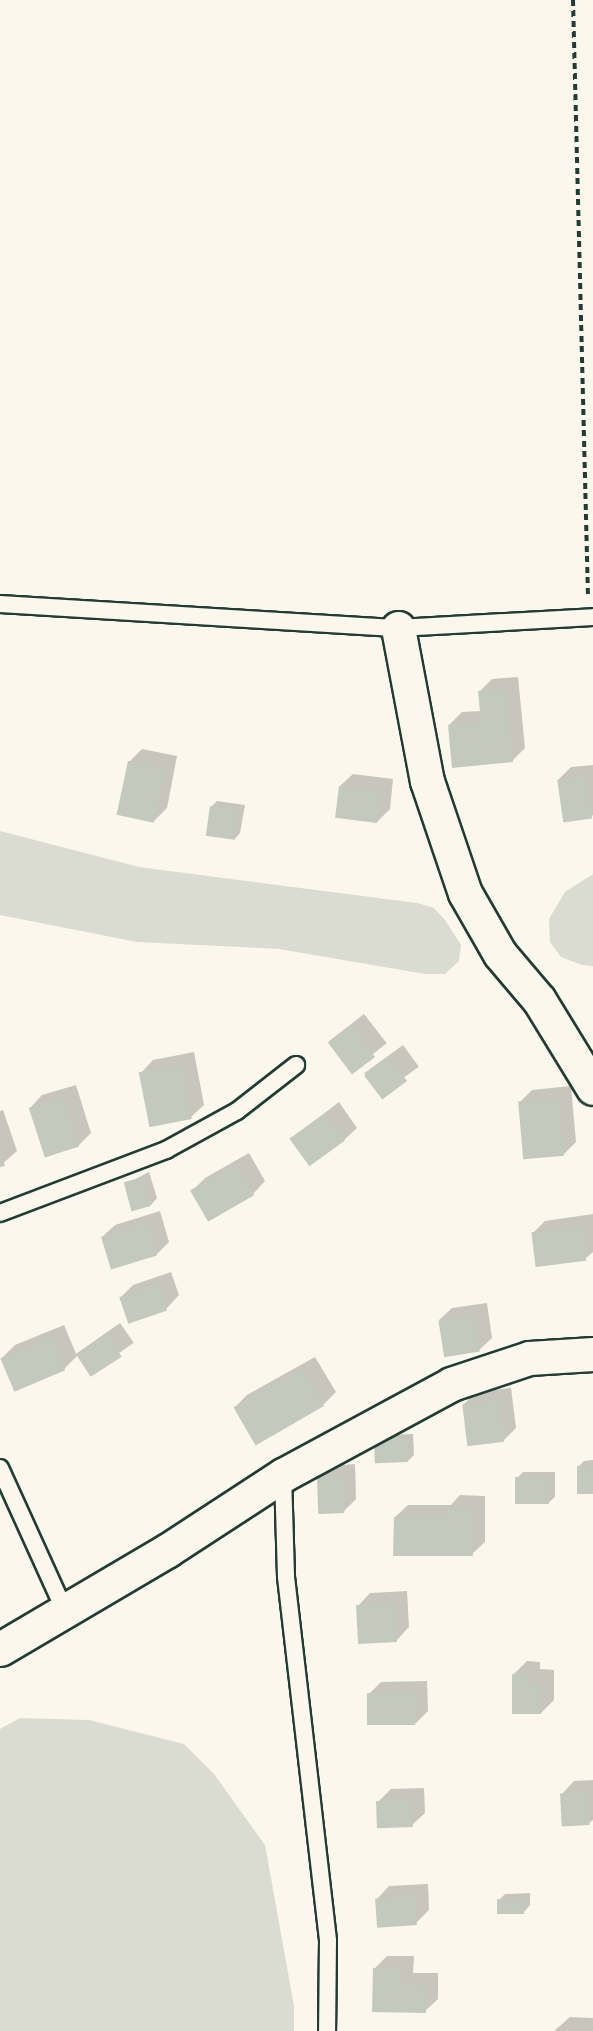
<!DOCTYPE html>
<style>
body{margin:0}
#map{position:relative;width:593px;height:2031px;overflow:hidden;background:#fbf7ec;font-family:"Balsamiq Sans",sans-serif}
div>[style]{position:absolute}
.green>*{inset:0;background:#dbdcd1}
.shadow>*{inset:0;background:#0003;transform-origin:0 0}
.building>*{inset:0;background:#c4c9be;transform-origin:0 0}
.path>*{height:4px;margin-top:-2px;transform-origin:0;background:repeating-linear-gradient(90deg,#1f3d34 0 6px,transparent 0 10.5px)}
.roads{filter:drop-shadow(2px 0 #1f3d34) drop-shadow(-2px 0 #1f3d34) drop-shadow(0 2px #1f3d34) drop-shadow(0 -2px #1f3d34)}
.lane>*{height:16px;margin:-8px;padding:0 8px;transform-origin:8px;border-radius:8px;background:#fbf7ec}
.street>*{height:33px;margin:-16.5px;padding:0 16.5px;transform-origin:16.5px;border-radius:16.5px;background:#fbf7ec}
span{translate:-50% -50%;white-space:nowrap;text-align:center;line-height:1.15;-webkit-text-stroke:4.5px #fbf7ec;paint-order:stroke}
</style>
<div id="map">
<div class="green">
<div style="clip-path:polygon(0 831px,139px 867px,417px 903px,434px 908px,445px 920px,461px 945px,459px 961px,445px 974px,425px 974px,279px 949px,137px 942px,0 915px)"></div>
<div style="clip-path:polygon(593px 874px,593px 966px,582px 965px,561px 957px,550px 942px,549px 919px,565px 892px)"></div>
<div style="clip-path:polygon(20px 1718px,89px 1720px,184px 1744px,214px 1774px,265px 1845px,294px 2006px,294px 2031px,0 2031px,0 1729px)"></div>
</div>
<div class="shadow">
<div style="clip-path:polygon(518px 677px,525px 748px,512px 761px,449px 725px,462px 712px,481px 711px,479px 692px,492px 679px)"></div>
<div style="clip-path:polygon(142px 749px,177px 756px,167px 808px,154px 821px,129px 762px)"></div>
<div style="clip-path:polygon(593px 765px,593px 815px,591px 817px,558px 780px,571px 767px)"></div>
<div style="clip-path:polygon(353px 774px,393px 779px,390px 809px,377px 822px,340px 786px)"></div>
<div style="clip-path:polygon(217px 801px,245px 805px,240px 833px,234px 840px,211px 807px)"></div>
<div style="left:364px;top:1014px;width:37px;height:44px;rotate:52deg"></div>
<div style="left:403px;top:1045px;width:27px;height:48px;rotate:54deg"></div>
<div style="clip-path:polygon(194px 1052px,204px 1105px,191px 1117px,141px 1073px,153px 1060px)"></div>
<div style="clip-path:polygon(76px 1085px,91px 1133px,78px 1146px,30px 1108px,42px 1095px)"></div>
<div style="clip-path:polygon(571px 1086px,576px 1142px,563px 1155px,519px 1103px,532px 1090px)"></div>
<div style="clip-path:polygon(339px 1102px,357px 1128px,344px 1140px,291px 1139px)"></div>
<div style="clip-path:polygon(3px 1110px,17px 1151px,0 1166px,0 1111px)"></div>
<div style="clip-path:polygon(249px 1153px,265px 1181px,253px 1194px,192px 1191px,205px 1178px)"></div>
<div style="clip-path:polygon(149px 1172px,157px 1198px,151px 1205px,126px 1184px)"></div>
<div style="clip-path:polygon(160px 1211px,169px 1242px,156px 1255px,102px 1237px,115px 1225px)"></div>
<div style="clip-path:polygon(593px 1214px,593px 1252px,585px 1259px,532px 1234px,545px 1221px)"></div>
<div style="clip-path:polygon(171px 1272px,179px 1295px,167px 1308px,129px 1321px,120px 1298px,133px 1285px)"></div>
<div style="clip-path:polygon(487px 1303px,492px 1338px,479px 1350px,439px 1320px,452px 1308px)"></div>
<div style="left:120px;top:1323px;width:24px;height:53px;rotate:55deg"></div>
<div style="clip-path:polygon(64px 1325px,77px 1356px,64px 1369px,2px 1358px,15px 1345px)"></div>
<div style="clip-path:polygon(315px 1357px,336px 1392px,323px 1405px,234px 1408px,247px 1395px)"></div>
<div style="clip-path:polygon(511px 1388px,516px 1428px,503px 1441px,463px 1405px,476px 1392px)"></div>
<div style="clip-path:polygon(413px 1434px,414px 1455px,408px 1461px,376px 1462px,381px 1435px)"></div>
<div style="clip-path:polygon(593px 1460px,593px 1493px,578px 1467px,584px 1461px)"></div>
<div style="clip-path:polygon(355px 1464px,356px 1499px,343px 1512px,318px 1479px,331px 1466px)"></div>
<div style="clip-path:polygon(523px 1472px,555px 1472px,555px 1497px,548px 1503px,517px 1478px)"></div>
<div style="clip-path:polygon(460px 1495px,485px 1496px,485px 1542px,472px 1554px,395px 1517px,408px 1505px,451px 1505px)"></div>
<div style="clip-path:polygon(407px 1591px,409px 1627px,397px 1640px,358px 1606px,370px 1593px)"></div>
<div style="clip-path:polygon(527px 1661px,540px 1662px,540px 1669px,554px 1670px,554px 1700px,541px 1713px,514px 1674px)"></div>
<div style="clip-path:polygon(427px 1681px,428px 1711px,415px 1724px,368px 1695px,381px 1682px)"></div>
<div style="clip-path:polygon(593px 1780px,593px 1820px,589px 1823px,562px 1794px,574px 1781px)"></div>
<div style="clip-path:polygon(424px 1788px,425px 1813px,412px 1825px,378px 1802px,391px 1789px)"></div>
<div style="clip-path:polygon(428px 1884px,429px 1910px,416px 1923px,377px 1899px,389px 1886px)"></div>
<div style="clip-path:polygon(530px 1893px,530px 1905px,524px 1912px,499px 1900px,505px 1894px)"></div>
<div style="clip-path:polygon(387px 1956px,414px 1956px,413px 1973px,438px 1973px,438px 1999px,425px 2011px,374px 1969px)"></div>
<div style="clip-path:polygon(570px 2017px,593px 2018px,593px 2031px,554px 2031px)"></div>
</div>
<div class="building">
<div style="clip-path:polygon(506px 689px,513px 762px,452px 768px,448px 725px,481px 722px,478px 691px)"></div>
<div style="left:128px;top:761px;width:38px;height:55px;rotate:12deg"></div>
<div style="left:586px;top:776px;width:43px;height:29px;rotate:82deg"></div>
<div style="left:339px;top:786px;width:42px;height:32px;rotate:7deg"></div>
<div style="left:210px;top:806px;width:29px;height:30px;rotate:8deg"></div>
<div style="left:351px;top:1025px;width:40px;height:29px;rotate:53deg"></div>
<div style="left:389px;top:1057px;width:30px;height:31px;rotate:53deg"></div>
<div style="left:181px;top:1064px;width:56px;height:43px;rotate:79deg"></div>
<div style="left:63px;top:1097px;width:52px;height:36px;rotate:72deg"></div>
<div style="left:559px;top:1098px;width:58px;height:41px;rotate:85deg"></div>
<div style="left:325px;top:1113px;width:34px;height:44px;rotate:54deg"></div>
<div style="clip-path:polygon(0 1152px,5px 1166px,0 1167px)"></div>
<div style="left:236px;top:1164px;width:36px;height:53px;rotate:60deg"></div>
<div style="left:143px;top:1177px;width:30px;height:20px;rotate:75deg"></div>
<div style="left:147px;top:1223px;width:34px;height:48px;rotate:73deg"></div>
<div style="left:582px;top:1226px;width:35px;height:51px;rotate:83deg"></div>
<div style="left:158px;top:1284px;width:28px;height:41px;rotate:71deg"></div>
<div style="left:474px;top:1315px;width:37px;height:36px;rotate:81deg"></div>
<div style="left:107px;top:1334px;width:27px;height:37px;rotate:57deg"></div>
<div style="left:51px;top:1337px;width:36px;height:55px;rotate:67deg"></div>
<div style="left:302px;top:1368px;width:44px;height:79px;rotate:60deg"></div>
<div style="left:499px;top:1400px;width:42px;height:37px;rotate:83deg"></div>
<div style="left:407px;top:1439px;width:23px;height:33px;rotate:88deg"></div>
<div style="left:577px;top:1466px;width:16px;height:28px"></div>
<div style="left:343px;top:1476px;width:37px;height:26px;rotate:88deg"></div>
<div style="left:549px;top:1477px;width:27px;height:34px;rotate:90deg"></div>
<div style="clip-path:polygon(446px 1508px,473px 1508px,473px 1556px,393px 1556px,394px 1517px,446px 1517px)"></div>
<div style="left:395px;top:1603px;width:39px;height:39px;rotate:87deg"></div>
<div style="clip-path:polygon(512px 1674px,528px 1674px,528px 1682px,542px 1682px,541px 1714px,512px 1714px)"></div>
<div style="left:415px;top:1693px;width:32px;height:48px;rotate:90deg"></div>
<div style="left:588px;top:1792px;width:33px;height:28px;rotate:87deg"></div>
<div style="left:412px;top:1800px;width:27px;height:36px;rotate:88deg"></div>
<div style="left:415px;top:1896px;width:29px;height:40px;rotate:86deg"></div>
<div style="left:497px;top:1899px;width:27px;height:15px"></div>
<div style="clip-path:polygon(373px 1968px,401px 1969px,401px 1985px,426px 1986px,426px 2013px,372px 2012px)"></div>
</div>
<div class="path">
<div style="left:573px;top:0;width:596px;rotate:88.56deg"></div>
</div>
<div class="roads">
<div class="lane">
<div style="left:0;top:604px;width:399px;rotate:3.5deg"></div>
<div style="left:398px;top:628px;width:195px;rotate:-3.2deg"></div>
<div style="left:0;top:1213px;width:178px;rotate:-20.8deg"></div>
<div style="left:166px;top:1150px;width:81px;rotate:-28.8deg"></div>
<div style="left:237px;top:1111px;width:75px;rotate:-37.9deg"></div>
<div style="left:0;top:1468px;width:155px;rotate:65.6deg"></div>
<div style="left:283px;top:1475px;width:102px;rotate:88.3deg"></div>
<div style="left:286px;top:1577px;width:366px;rotate:83.4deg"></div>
<div style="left:328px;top:1941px;width:90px;rotate:90.6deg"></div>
</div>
<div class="street">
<div style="left:398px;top:628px;width:156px;rotate:79.3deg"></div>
<div style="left:427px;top:781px;width:118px;rotate:71.3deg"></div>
<div style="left:465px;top:893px;width:70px;rotate:60.2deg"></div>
<div style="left:500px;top:954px;width:60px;rotate:49.7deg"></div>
<div style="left:539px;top:1000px;width:103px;rotate:58.5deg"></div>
<div style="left:0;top:1649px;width:195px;rotate:-30.5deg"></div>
<div style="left:168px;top:1550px;width:137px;rotate:-33.1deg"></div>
<div style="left:283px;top:1475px;width:191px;rotate:-28.4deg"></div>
<div style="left:451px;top:1384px;width:82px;rotate:-18.4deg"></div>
<div style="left:529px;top:1358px;width:64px;rotate:-3.6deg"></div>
</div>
</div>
</div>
